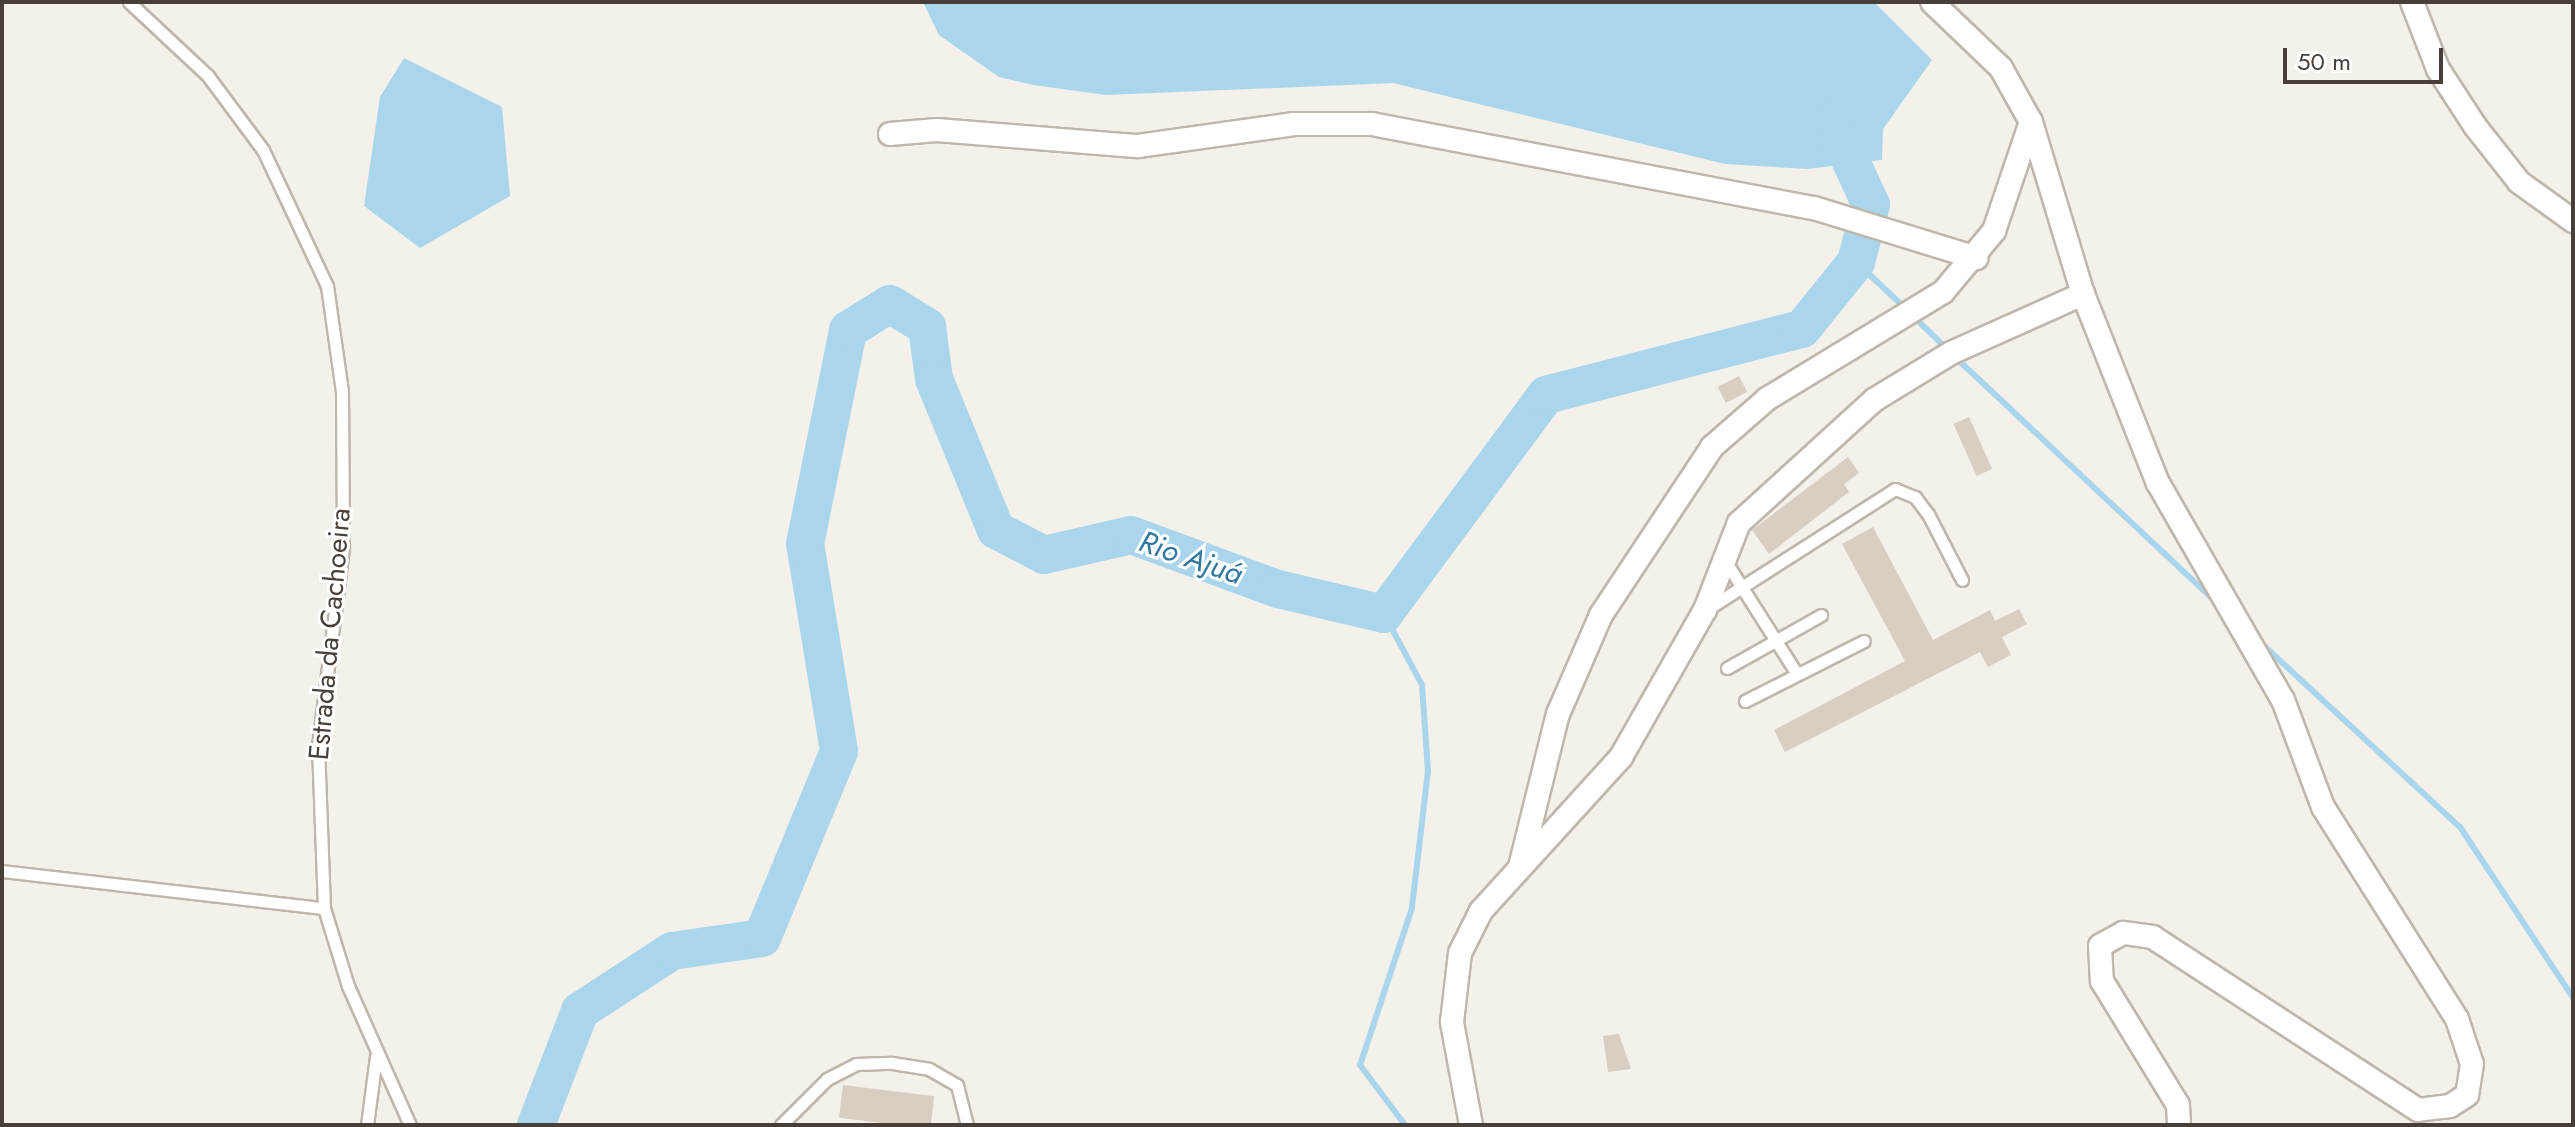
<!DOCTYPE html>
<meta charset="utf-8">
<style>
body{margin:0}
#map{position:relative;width:2575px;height:1127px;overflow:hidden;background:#f4f0ea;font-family:Jost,sans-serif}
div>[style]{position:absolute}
.water>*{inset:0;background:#a9d6ed}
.stream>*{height:6px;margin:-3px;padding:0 3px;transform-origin:3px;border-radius:3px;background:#a9d6ed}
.river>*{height:38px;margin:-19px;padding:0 19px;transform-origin:19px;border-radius:19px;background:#a9d6ed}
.building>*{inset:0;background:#d8cec2;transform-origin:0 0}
.roads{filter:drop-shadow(2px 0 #bfb7ac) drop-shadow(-2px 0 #bfb7ac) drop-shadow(0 2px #bfb7ac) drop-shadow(0 -2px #bfb7ac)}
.service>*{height:11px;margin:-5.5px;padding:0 5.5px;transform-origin:5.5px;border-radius:5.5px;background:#fff}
.minor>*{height:22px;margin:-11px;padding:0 11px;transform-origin:11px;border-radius:11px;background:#fff}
span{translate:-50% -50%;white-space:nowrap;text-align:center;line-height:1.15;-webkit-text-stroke:6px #fff;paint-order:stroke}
.street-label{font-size:28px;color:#484038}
.water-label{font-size:30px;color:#31789f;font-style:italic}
.frame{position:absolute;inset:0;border:4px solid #484038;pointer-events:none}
.scale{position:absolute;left:2283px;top:48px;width:160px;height:36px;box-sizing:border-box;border:4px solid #484038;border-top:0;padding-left:10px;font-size:24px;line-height:28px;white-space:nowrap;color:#484038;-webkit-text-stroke:6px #fff;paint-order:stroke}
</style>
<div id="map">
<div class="water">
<div style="clip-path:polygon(923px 2px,1874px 2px,1932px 60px,1883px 129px,1882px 160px,1807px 169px,1725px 164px,1393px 83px,1106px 95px,1033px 85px,999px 77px,939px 35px)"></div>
<div style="clip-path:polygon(404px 58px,502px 107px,510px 196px,420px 248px,364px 206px,380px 97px)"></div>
</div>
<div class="stream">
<div style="left:1856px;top:262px;width:69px;rotate:43.2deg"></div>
<div style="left:1914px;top:317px;width:45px;rotate:44.1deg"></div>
<div style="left:1954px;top:356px;width:357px;rotate:43.2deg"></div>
<div style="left:1384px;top:614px;width:81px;rotate:61.8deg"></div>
<div style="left:1422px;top:685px;width:86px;rotate:86deg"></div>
<div style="left:1428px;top:771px;width:138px;rotate:96.7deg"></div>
<div style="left:1412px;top:908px;width:165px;rotate:108.3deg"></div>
<div style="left:1360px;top:1065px;width:75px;rotate:53.1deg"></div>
<div style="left:2261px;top:643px;width:271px;rotate:42.8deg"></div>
<div style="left:2460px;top:827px;width:205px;rotate:56.5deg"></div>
</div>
<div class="river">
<div style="left:536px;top:1125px;width:122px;rotate:-68.9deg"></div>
<div style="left:580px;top:1011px;width:110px;rotate:-33.1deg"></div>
<div style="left:672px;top:951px;width:91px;rotate:-8.2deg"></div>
<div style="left:762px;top:938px;width:202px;rotate:-67.6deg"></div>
<div style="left:839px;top:751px;width:210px;rotate:-99.3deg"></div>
<div style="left:805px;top:544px;width:218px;rotate:-78.6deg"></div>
<div style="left:848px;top:330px;width:49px;rotate:-31.8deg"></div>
<div style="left:890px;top:304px;width:44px;rotate:31.9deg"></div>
<div style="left:927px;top:327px;width:52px;rotate:82.3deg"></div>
<div style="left:934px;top:379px;width:163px;rotate:67.7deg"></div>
<div style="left:996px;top:530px;width:54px;rotate:27.5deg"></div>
<div style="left:1044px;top:555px;width:89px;rotate:-12.9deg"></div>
<div style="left:1131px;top:535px;width:157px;rotate:20.2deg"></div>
<div style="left:1278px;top:589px;width:109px;rotate:13.3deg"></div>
<div style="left:1384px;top:614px;width:272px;rotate:-53.5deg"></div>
<div style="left:1546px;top:395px;width:264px;rotate:-14.5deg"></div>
<div style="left:1802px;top:329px;width:86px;rotate:-51.1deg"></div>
<div style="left:1856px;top:262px;width:59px;rotate:-75.3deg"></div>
<div style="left:1871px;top:205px;width:96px;rotate:-114.7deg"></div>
</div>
<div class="building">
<div style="left:1739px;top:376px;width:18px;height:24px;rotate:63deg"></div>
<div style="left:1969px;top:417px;width:57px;height:17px;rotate:66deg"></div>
<div style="clip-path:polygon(1848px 457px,1859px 473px,1844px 484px,1849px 492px,1769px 554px,1752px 530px)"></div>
<div style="clip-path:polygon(1873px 527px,1933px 640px,1990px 610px,1995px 621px,2019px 609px,2027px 624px,2002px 637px,2011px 655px,1988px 667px,1980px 652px,1785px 752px,1774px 730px,1905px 661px,1842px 544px)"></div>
<div style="clip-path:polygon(1619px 1034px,1631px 1069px,1608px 1072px,1603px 1036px)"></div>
<div style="left:843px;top:1085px;width:92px;height:33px;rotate:7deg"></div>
</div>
<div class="roads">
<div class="service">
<div style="left:129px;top:2px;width:108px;rotate:43.1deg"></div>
<div style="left:208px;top:76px;width:92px;rotate:53.4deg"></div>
<div style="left:263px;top:150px;width:150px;rotate:64.8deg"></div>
<div style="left:327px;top:286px;width:107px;rotate:81.9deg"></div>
<div style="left:342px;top:392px;width:156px;rotate:89.6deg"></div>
<div style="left:343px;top:548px;width:199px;rotate:97.2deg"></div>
<div style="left:318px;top:745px;width:163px;rotate:87.9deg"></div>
<div style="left:324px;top:908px;width:82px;rotate:72.9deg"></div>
<div style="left:348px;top:986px;width:152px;rotate:66deg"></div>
<div style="left:1724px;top:559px;width:136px;rotate:57.6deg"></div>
<div style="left:1709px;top:608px;width:221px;rotate:-32.6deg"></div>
<div style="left:1895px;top:489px;width:22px;rotate:22deg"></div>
<div style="left:1915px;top:497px;width:21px;rotate:53deg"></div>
<div style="left:1928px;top:514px;width:74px;rotate:62.7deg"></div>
<div style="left:1727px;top:668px;width:108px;rotate:-29.4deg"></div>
<div style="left:1745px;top:701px;width:133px;rotate:-26.8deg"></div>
<div style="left:2px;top:871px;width:324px;rotate:6.6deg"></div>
<div style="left:367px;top:1125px;width:69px;rotate:-82.5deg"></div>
<div style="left:781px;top:1125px;width:65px;rotate:-45deg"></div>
<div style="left:827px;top:1079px;width:33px;rotate:-27deg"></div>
<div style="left:856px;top:1064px;width:36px;rotate:-2deg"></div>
<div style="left:892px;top:1063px;width:37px;rotate:9deg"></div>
<div style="left:929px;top:1069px;width:32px;rotate:30deg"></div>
<div style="left:957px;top:1085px;width:41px;rotate:76deg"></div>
</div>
<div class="minor">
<div style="left:2412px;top:2px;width:72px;rotate:68.8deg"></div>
<div style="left:2438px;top:69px;width:68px;rotate:57deg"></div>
<div style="left:2475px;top:126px;width:71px;rotate:51.8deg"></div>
<div style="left:2519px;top:182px;width:67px;rotate:35.8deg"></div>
<div style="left:2031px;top:122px;width:180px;rotate:73.2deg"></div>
<div style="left:2083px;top:294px;width:203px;rotate:68.4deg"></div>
<div style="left:2158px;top:483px;width:250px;rotate:60.1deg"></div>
<div style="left:2283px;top:700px;width:114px;rotate:69.5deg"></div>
<div style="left:2323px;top:807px;width:251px;rotate:57.7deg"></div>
<div style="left:2457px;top:1019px;width:47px;rotate:71.6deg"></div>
<div style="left:2472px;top:1064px;width:31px;rotate:99deg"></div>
<div style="left:2467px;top:1095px;width:20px;rotate:147deg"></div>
<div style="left:2450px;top:1106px;width:32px;rotate:173deg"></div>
<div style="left:2418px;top:1110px;width:316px;rotate:-146.9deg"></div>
<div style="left:2153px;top:937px;width:30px;rotate:-172deg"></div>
<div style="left:2123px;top:933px;width:26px;rotate:151deg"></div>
<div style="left:2100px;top:946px;width:35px;rotate:87deg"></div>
<div style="left:2102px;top:981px;width:145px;rotate:58.5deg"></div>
<div style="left:2178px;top:1105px;width:20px;rotate:87deg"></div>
<div style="left:890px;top:134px;width:47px;rotate:-4.9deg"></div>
<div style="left:937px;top:130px;width:202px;rotate:4.6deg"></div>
<div style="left:1138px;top:146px;width:158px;rotate:-8deg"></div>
<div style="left:1294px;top:124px;width:78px"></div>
<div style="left:1372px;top:124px;width:450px;rotate:10.8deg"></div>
<div style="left:1814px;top:208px;width:170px;rotate:17.1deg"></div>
<div style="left:1520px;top:867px;width:158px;rotate:-76.1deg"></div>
<div style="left:1558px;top:714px;width:108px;rotate:-66.5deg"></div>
<div style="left:1601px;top:615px;width:201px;rotate:-56.5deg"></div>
<div style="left:1712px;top:447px;width:73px;rotate:-41.1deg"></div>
<div style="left:1767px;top:399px;width:206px;rotate:-31.3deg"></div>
<div style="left:1943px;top:292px;width:80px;rotate:-50.1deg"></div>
<div style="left:1994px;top:231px;width:115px;rotate:-71.3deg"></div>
<div style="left:2031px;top:122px;width:62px;rotate:-119.1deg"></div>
<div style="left:2001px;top:68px;width:95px;rotate:-136.3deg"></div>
<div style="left:1471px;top:1125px;width:105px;rotate:-100.5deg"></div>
<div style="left:1452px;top:1022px;width:69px;rotate:-83.4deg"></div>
<div style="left:1460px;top:953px;width:47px;rotate:-63.4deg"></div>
<div style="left:1481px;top:911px;width:208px;rotate:-47.7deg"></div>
<div style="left:1621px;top:757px;width:169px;rotate:-60.3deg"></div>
<div style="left:1705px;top:610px;width:93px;rotate:-68.7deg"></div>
<div style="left:1739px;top:523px;width:183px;rotate:-42.3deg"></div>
<div style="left:1874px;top:400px;width:90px;rotate:-31.4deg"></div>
<div style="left:1951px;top:353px;width:145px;rotate:-24.1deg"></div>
</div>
</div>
<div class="street-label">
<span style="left:330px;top:634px;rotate:-85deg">Estrada da Cachoeira</span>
</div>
<div class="water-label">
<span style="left:1191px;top:558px;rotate:19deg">Rio Ajuá</span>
</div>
<div class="frame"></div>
<div class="scale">50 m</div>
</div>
